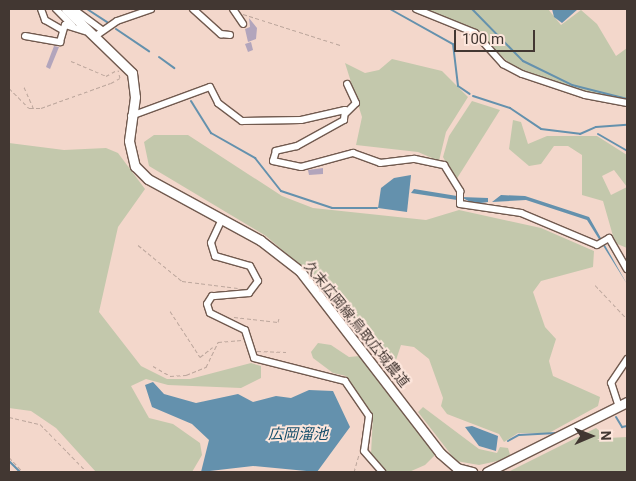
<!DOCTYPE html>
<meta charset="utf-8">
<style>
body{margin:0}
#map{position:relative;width:636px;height:481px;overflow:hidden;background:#f3d7cb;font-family:Roboto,"Noto Sans JP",sans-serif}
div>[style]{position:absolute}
.green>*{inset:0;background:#c3c8ac}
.water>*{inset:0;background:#6491ad}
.stream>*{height:2px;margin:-1px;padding:0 1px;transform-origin:1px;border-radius:1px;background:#6491ad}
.building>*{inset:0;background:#b2a5bc}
.path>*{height:1px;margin-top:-0.5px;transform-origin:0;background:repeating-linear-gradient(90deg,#bca69c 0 4px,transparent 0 6.5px)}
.roads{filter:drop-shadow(1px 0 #715a4f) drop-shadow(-1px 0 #715a4f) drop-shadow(0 1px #715a4f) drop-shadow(0 -1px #715a4f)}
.street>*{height:6px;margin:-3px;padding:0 3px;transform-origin:3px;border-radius:3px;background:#fff}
.secondary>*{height:9px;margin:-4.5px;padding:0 4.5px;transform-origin:4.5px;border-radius:4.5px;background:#fff}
span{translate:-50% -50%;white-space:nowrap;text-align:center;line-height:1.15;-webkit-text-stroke:4px #fde6dc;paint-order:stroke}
.street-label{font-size:14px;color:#423732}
.water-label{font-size:15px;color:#144d6a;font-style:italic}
.frame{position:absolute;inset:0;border:10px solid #423732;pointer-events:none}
.north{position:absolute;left:566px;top:411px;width:50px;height:50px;-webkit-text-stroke:4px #fde6dc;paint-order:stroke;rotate:89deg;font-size:14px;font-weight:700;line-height:20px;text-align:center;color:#423732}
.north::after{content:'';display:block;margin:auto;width:18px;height:22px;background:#423732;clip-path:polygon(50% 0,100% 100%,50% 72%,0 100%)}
.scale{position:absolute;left:454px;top:30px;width:81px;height:22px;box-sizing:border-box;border:2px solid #423732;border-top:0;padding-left:6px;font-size:15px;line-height:18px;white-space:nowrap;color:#423732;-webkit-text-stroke:4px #fde6dc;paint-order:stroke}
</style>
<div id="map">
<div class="green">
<div style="clip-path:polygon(420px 9px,548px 9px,561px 25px,581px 10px,597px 24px,616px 56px,627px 48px,627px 99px,582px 91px,512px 66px,473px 28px)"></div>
<div style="clip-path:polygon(392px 59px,442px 71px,468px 97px,446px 132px,439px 161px,418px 152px,356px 145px,362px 117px,345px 63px,365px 73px,379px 70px)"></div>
<div style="clip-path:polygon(472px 101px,500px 110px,456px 180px,443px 157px,449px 136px)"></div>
<div style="clip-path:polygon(evenodd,513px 120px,521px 122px,528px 144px,547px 136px,597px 136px,627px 155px,627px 248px,615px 243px,603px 201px,582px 195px,582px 155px,568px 146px,554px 146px,541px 164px,529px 166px,509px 149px,513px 120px,614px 170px,627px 187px,611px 195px,602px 176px,614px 170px)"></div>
<div style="clip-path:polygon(154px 135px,188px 135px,282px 196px,313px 208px,426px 220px,459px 210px,541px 228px,594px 251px,593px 267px,541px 281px,533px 292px,545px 327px,556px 339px,549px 361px,553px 376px,600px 397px,598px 406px,549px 433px,518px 433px,504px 442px,499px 434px,447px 414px,441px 406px,443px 398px,429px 359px,414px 347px,401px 345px,391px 375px,333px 294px,266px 236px,149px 166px,144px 142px)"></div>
<div style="clip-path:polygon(9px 143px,64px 150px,106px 148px,118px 153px,145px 189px,118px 227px,99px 312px,141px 366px,167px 379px,190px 379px,251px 363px,261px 366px,261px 378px,241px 388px,168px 385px,146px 379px,131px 386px,149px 418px,173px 424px,200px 443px,202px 455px,192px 472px,96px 472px,56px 428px,31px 411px,9px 408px)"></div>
<div style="clip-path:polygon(318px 343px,331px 345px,349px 357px,360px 356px,436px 454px,425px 465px,409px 472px,386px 472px,371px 454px,373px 415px,346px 376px,333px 373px,313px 358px,311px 352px)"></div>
<div style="clip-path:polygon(423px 407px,479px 449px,497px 453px,500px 447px,508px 448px,511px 458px,479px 465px,456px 461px,418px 412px)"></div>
<div style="clip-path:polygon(596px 428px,608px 438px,627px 437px,627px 472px,508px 472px)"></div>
</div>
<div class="water">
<div style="clip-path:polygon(552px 9px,578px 9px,562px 23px,554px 17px)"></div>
<div style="clip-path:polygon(411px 175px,407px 212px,378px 208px,381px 188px,394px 178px)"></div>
<div style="clip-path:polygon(414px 189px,457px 196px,457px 200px,411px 193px)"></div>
<div style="clip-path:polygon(501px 195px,525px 196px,589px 217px,627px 284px,587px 220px,526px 200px,492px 202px)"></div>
<div style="clip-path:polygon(461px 197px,488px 198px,488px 202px,474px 204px)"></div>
<div style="clip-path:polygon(153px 382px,164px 394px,196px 403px,238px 394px,253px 402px,276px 396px,291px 398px,309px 390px,333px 391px,350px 427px,317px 472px,253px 466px,201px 472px,209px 440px,192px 424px,152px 407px,145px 385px)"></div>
<div style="clip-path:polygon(472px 426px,498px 436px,496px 451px,479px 446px,465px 427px)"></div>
</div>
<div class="stream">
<div style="left:87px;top:9px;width:24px;rotate:33deg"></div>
<div style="left:390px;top:9px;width:72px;rotate:29.1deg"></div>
<div style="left:453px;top:44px;width:42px;rotate:83.2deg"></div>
<div style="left:458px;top:86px;width:14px;rotate:34deg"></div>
<div style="left:472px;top:9px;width:73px;rotate:45.6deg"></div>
<div style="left:523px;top:61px;width:55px;rotate:26.1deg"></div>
<div style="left:572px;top:85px;width:57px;rotate:14.3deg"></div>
<div style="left:116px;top:29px;width:40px;rotate:34deg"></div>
<div style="left:159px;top:57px;width:19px;rotate:36deg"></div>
<div style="left:473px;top:96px;width:39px;rotate:18deg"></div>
<div style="left:510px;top:108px;width:37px;rotate:34deg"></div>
<div style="left:541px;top:129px;width:39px;rotate:7deg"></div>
<div style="left:580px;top:134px;width:17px;rotate:-24deg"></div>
<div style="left:596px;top:127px;width:31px;rotate:-4deg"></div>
<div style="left:191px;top:101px;width:38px;rotate:58deg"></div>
<div style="left:211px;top:133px;width:51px;rotate:29.6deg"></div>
<div style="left:255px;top:158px;width:42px;rotate:51.8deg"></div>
<div style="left:281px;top:191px;width:54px;rotate:18.4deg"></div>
<div style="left:332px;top:208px;width:45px"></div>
<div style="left:598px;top:134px;width:34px;rotate:30deg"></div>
<div style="left:616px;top:417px;width:12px;rotate:59deg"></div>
<div style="left:622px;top:427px;width:5px;rotate:-11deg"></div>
<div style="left:508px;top:441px;width:13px;rotate:-29deg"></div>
<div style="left:519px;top:435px;width:37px;rotate:-3deg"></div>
<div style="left:9px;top:461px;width:16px;rotate:45deg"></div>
</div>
<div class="building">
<div style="clip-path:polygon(249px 18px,257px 28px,256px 39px,248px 42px,245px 29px,250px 27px)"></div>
<div style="clip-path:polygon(251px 42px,253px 50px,248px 52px,245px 44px)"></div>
<div style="clip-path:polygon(54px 46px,59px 47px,50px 69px,46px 67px)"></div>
<div style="clip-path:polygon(323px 168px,323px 174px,309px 175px,308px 170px)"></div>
</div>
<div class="path">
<div style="left:243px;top:14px;width:102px;rotate:17.7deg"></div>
<div style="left:71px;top:61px;width:38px;rotate:23deg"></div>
<div style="left:106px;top:76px;width:13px;rotate:-29deg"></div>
<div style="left:24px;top:87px;width:24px;rotate:66deg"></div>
<div style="left:9px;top:88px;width:28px;rotate:45deg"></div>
<div style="left:29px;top:108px;width:12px"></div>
<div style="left:41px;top:108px;width:74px;rotate:-19.7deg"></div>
<div style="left:111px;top:83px;width:10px;rotate:-29deg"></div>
<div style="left:120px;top:78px;width:8px;rotate:-104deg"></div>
<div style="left:138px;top:245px;width:57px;rotate:39.3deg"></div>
<div style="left:182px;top:281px;width:56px;rotate:7.1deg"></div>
<div style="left:595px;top:285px;width:47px;rotate:46.7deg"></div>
<div style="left:170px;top:311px;width:55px;rotate:56.9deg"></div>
<div style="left:200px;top:357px;width:16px;rotate:-38deg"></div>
<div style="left:234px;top:317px;width:44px;rotate:6.5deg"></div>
<div style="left:278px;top:322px;width:4px;rotate:-76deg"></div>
<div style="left:257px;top:351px;width:29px;rotate:2deg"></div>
<div style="left:153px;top:366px;width:20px;rotate:30deg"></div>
<div style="left:170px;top:376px;width:16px;rotate:-4deg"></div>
<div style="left:186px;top:375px;width:22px;rotate:-22deg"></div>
<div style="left:206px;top:367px;width:28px;rotate:-64deg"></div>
<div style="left:218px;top:342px;width:24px;rotate:-5deg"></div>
<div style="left:9px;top:417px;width:32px;rotate:13deg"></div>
<div style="left:40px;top:424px;width:67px;rotate:45.6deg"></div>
<div style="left:9px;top:457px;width:21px;rotate:47deg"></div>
<div style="left:354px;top:472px;width:19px;rotate:-74deg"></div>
</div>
<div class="roads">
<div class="street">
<div style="left:41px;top:9px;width:12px;rotate:70deg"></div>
<div style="left:45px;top:20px;width:20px;rotate:30deg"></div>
<div style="left:56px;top:9px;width:23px;rotate:45deg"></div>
<div style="left:193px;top:9px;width:38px;rotate:42deg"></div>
<div style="left:221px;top:34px;width:9px;rotate:6deg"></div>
<div style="left:233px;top:9px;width:18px;rotate:56deg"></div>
<div style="left:416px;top:9px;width:64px;rotate:22.1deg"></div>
<div style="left:475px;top:33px;width:42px;rotate:47.9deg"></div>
<div style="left:503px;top:64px;width:21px;rotate:28deg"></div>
<div style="left:522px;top:74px;width:66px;rotate:18.4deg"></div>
<div style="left:585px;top:95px;width:43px;rotate:10.8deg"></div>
<div style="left:76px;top:11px;width:32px;rotate:36deg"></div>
<div style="left:97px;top:35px;width:24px;rotate:-35deg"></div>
<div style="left:117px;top:21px;width:36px;rotate:-19deg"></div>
<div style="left:25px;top:36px;width:36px;rotate:10deg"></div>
<div style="left:60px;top:42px;width:18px;rotate:-74deg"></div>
<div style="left:65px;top:25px;width:21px;rotate:17deg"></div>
<div style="left:346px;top:113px;width:14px;rotate:-45deg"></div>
<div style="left:356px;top:103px;width:21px;rotate:-115deg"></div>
<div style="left:131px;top:116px;width:84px;rotate:-20.2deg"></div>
<div style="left:210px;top:87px;width:18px;rotate:63deg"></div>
<div style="left:218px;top:103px;width:30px;rotate:37deg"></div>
<div style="left:242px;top:121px;width:59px;rotate:-1deg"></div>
<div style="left:301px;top:120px;width:45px;rotate:-12.8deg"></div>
<div style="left:345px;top:110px;width:10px;rotate:96deg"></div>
<div style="left:344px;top:120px;width:54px;rotate:151deg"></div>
<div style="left:297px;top:146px;width:22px;rotate:167deg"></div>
<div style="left:276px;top:151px;width:10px;rotate:107deg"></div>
<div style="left:273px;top:161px;width:29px;rotate:12deg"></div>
<div style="left:301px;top:167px;width:54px;rotate:-15.1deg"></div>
<div style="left:353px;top:153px;width:29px;rotate:20deg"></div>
<div style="left:380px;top:163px;width:35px;rotate:-7deg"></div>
<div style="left:415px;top:159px;width:30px;rotate:12deg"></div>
<div style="left:444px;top:165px;width:31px;rotate:58deg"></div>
<div style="left:460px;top:191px;width:13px;rotate:90deg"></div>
<div style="left:460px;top:204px;width:62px;rotate:8.4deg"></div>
<div style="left:521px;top:213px;width:82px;rotate:22.8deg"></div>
<div style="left:597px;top:245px;width:14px;rotate:-30deg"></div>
<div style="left:609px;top:238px;width:36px;rotate:60deg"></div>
<div style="left:222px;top:219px;width:26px;rotate:115deg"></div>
<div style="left:211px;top:243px;width:14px;rotate:73deg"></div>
<div style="left:215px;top:256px;width:36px;rotate:16deg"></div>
<div style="left:250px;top:266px;width:17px;rotate:62deg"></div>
<div style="left:258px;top:281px;width:15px;rotate:127deg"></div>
<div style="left:249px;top:293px;width:37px;rotate:175deg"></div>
<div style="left:212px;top:296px;width:9px;rotate:122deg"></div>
<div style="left:207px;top:304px;width:9px;rotate:72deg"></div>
<div style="left:210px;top:313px;width:39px;rotate:26deg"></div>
<div style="left:245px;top:330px;width:29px;rotate:72deg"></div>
<div style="left:254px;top:358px;width:94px;rotate:14.2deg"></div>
<div style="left:345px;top:381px;width:42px;rotate:55.6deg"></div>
<div style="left:369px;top:416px;width:35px;rotate:98deg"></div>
<div style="left:364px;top:451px;width:28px;rotate:49deg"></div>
<div style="left:619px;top:407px;width:25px;rotate:-108deg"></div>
<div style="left:611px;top:383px;width:29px;rotate:-56deg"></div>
</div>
<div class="secondary">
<div style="left:66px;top:9px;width:92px;rotate:44.1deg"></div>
<div style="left:132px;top:73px;width:24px;rotate:83deg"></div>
<div style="left:135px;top:97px;width:44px;rotate:97.8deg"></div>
<div style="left:129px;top:141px;width:26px;rotate:77deg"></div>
<div style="left:135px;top:166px;width:18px;rotate:45deg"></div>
<div style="left:148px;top:179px;width:128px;rotate:28.6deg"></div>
<div style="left:260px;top:240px;width:51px;rotate:37.8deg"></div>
<div style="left:300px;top:271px;width:230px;rotate:52.4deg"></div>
<div style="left:440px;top:453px;width:23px;rotate:41deg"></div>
<div style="left:457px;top:468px;width:16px;rotate:15deg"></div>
<div style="left:487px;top:472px;width:157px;rotate:-26.6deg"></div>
</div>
</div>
<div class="street-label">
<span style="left:357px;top:324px;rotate:51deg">久末広岡線;鳥取広域農道</span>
</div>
<div class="water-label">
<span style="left:298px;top:435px">広岡溜池</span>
</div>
<div class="frame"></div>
<div class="north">N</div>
<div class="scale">100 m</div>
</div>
